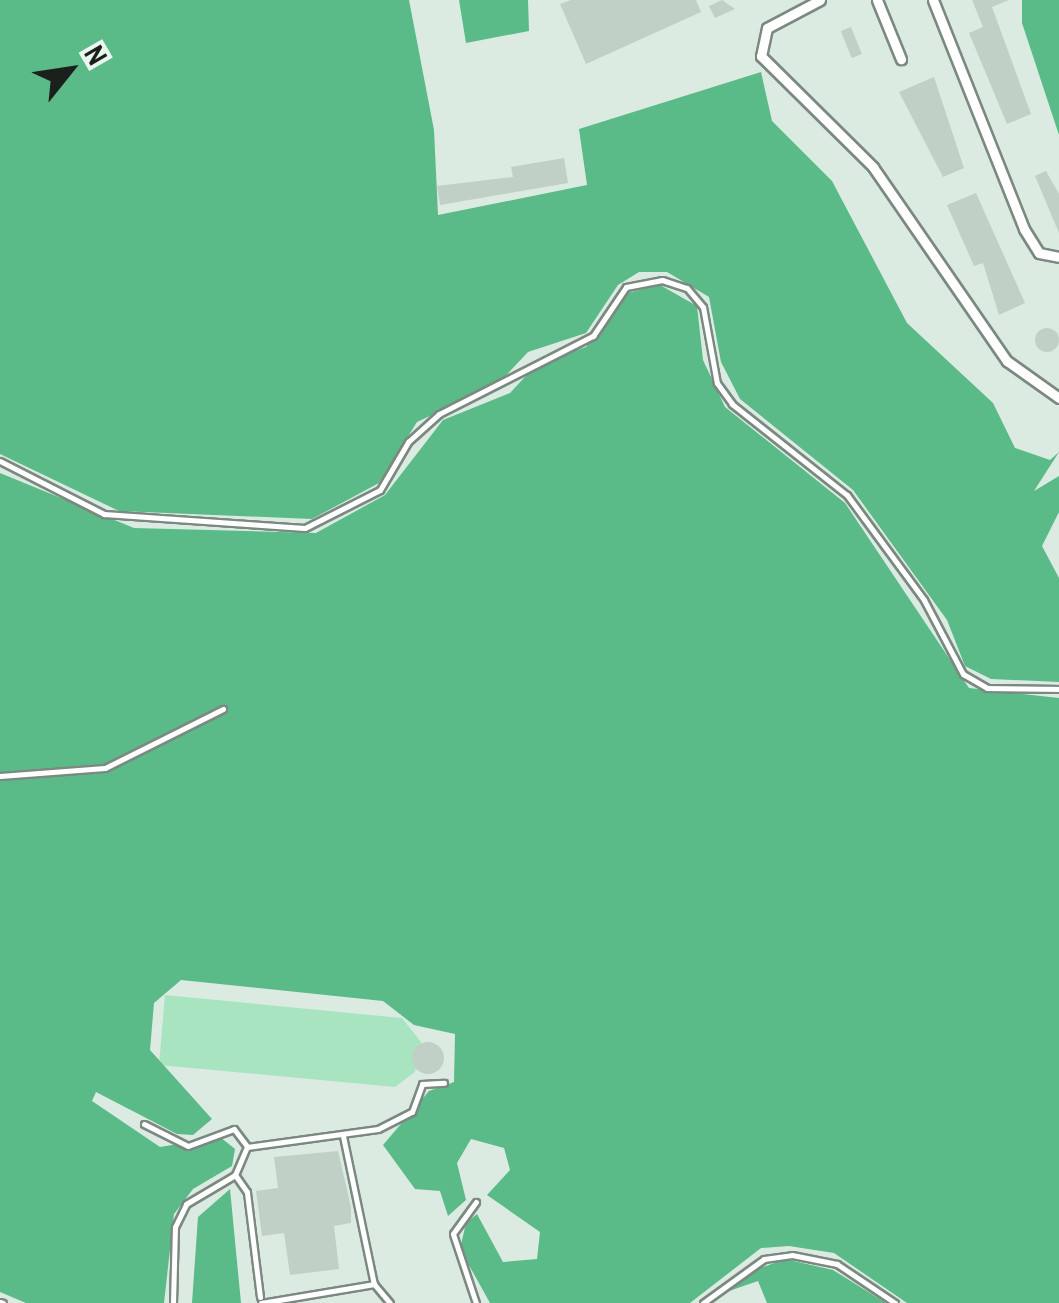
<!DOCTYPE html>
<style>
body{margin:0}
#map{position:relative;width:1059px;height:1303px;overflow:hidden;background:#dbebe1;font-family:"Archivo Narrow",sans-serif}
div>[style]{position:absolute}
.green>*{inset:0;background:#a9e4c1}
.forest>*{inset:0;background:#5aba88}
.building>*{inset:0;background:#c1d0c7;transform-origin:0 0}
.round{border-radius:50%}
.roads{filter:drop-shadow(2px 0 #7b8981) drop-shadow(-2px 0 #7b8981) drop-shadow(0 2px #7b8981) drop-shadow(0 -2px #7b8981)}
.service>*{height:5px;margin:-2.5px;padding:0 2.5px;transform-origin:2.5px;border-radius:2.5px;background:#fff}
.minor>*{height:9px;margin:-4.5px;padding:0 4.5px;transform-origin:4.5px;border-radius:4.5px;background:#fff}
span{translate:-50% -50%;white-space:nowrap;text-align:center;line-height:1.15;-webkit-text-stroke:10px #e8f8ee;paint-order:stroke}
.north{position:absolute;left:20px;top:20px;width:100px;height:100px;-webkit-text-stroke:8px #e8f8ee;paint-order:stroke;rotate:60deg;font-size:28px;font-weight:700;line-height:40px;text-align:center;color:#1b201d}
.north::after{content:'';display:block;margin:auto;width:35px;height:45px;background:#1b201d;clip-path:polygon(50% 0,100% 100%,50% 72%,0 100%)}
</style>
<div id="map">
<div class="green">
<div style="clip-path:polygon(165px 995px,402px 1018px,421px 1042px,415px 1072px,395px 1087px,159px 1065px)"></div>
</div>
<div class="forest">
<div style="clip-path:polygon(0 0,409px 0,434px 130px,438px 215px,587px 185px,579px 129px,761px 72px,772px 121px,832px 181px,907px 323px,993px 403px,1015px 448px,1050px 460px,1059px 452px,1034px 491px,1059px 476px,1059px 512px,1042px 546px,1059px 578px,1059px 682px,991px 679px,965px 666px,947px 620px,853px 490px,740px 399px,721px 362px,709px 297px,667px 272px,639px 272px,618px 285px,586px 333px,528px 352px,498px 384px,417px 422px,379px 483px,312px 519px,119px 511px,0 454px)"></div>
<div style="clip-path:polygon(459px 0,528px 0,529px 31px,466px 43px)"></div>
<div style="clip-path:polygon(1022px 0,1059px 0,1059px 135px,1022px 23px)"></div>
<div style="clip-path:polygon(660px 285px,697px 306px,703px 360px,725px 407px,845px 503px,969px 688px,1059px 698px,1059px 1303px,907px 1303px,834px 1253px,789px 1246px,761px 1248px,690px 1303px,490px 1303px,460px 1249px,466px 1223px,477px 1214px,503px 1262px,537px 1259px,540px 1232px,487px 1195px,510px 1170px,504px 1148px,471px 1139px,457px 1163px,466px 1200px,448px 1216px,440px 1191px,415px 1189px,383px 1145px,429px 1091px,454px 1082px,455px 1034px,414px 1025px,383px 1001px,181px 980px,154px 1003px,150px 1050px,212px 1119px,193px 1135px,177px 1134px,96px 1092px,92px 1101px,160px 1147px,220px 1137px,235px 1149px,232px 1166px,193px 1189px,174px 1214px,164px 1303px,26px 1303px,0 1292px,0 473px,134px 528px,316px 533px,385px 495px,443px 420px,510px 393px,537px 364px,586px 347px,627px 293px)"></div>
<div style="clip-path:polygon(230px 1189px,241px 1303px,192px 1303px,198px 1217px)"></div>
<div style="clip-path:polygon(785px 1259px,833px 1270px,886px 1303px,767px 1303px,758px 1281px,729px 1291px,744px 1274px)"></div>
</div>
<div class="building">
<div style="clip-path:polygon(571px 0,696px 0,701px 12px,586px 64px,560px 4px)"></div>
<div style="clip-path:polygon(722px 0,735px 9px,715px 18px,709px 6px)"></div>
<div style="clip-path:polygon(972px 0,1009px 0,992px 7px,1031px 114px,1007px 124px,969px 33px,983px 27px)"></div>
<div style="left:851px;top:27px;width:29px;height:11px;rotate:68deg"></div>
<div style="clip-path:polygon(934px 77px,964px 168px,943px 177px,899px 92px)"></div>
<div style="clip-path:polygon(564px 158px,568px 183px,440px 205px,437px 186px,513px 177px,511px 167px)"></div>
<div style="clip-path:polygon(1046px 171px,1059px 194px,1059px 233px,1035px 176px)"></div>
<div style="clip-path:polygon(976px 193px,1025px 303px,999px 315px,983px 263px,974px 266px,947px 205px)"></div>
<div class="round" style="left:1035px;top:328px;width:24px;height:24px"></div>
<div class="round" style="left:412px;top:1042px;width:32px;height:32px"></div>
<div style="clip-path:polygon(338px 1151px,351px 1207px,351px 1223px,334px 1226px,339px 1269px,290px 1275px,284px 1233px,262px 1236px,256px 1191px,278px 1188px,274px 1157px)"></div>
</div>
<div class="roads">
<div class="service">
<div style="left:0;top:461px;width:117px;rotate:27deg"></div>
<div style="left:104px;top:514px;width:201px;rotate:4deg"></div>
<div style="left:305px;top:528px;width:84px;rotate:-26.9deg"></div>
<div style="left:380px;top:490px;width:56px;rotate:-59.7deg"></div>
<div style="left:408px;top:442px;width:42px;rotate:-42.1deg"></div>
<div style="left:439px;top:414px;width:173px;rotate:-26.9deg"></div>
<div style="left:593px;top:336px;width:59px;rotate:-56deg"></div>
<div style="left:626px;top:287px;width:37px;rotate:-11deg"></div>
<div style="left:662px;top:280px;width:26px;rotate:18deg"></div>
<div style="left:687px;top:288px;width:25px;rotate:50deg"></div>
<div style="left:703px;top:307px;width:77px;rotate:79.6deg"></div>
<div style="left:717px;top:383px;width:26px;rotate:54deg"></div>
<div style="left:732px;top:404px;width:147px;rotate:38.4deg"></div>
<div style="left:847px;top:495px;width:130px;rotate:53.7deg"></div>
<div style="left:924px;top:600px;width:84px;rotate:62.2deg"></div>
<div style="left:963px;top:674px;width:28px;rotate:30deg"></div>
<div style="left:987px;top:688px;width:72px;rotate:0.8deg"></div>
<div style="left:0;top:776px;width:105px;rotate:-4.4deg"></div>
<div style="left:105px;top:768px;width:132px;rotate:-26.6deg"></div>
<div style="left:144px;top:1124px;width:49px;rotate:26.6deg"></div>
<div style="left:188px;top:1146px;width:49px;rotate:-20.3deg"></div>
<div style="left:234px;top:1129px;width:21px;rotate:53deg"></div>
<div style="left:343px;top:1136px;width:151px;rotate:78.2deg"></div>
<div style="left:476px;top:1202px;width:39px;rotate:126deg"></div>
<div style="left:453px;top:1234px;width:73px;rotate:71.6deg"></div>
<div style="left:260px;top:1297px;width:106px;rotate:-97.1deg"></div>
<div style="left:247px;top:1192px;width:21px;rotate:-125deg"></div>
<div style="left:235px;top:1175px;width:30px;rotate:-67deg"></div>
<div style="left:247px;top:1147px;width:132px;rotate:-7.8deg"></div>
<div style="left:378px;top:1129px;width:38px;rotate:-27deg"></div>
<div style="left:412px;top:1112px;width:30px;rotate:-70deg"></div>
<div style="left:422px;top:1084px;width:22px;rotate:-3deg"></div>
<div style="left:0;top:1302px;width:3px;rotate:18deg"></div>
<div style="left:173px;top:1303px;width:76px;rotate:-88.5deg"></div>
<div style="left:175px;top:1227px;width:25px;rotate:-64deg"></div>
<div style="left:186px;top:1204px;width:57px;rotate:-30.6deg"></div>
<div style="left:261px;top:1303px;width:115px;rotate:-9.5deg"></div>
<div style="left:374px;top:1284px;width:25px;rotate:50deg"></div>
<div style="left:703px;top:1303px;width:75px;rotate:-35.8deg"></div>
<div style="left:764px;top:1259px;width:28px;rotate:-8deg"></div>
<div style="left:792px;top:1255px;width:46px;rotate:11.3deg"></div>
<div style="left:837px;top:1264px;width:70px;rotate:33.9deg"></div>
</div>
<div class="minor">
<div style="left:820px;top:0;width:60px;rotate:152.2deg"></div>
<div style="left:767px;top:28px;width:29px;rotate:102deg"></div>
<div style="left:761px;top:56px;width:158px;rotate:44.7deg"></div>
<div style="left:873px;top:167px;width:236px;rotate:55.4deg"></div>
<div style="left:1007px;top:361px;width:64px;rotate:35.4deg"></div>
<div style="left:877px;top:0;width:64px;rotate:67.9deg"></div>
<div style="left:933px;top:0;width:246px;rotate:68.3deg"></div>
<div style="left:1024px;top:229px;width:28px;rotate:58deg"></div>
<div style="left:1039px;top:253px;width:20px;rotate:11deg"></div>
</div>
</div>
<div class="north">N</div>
</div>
